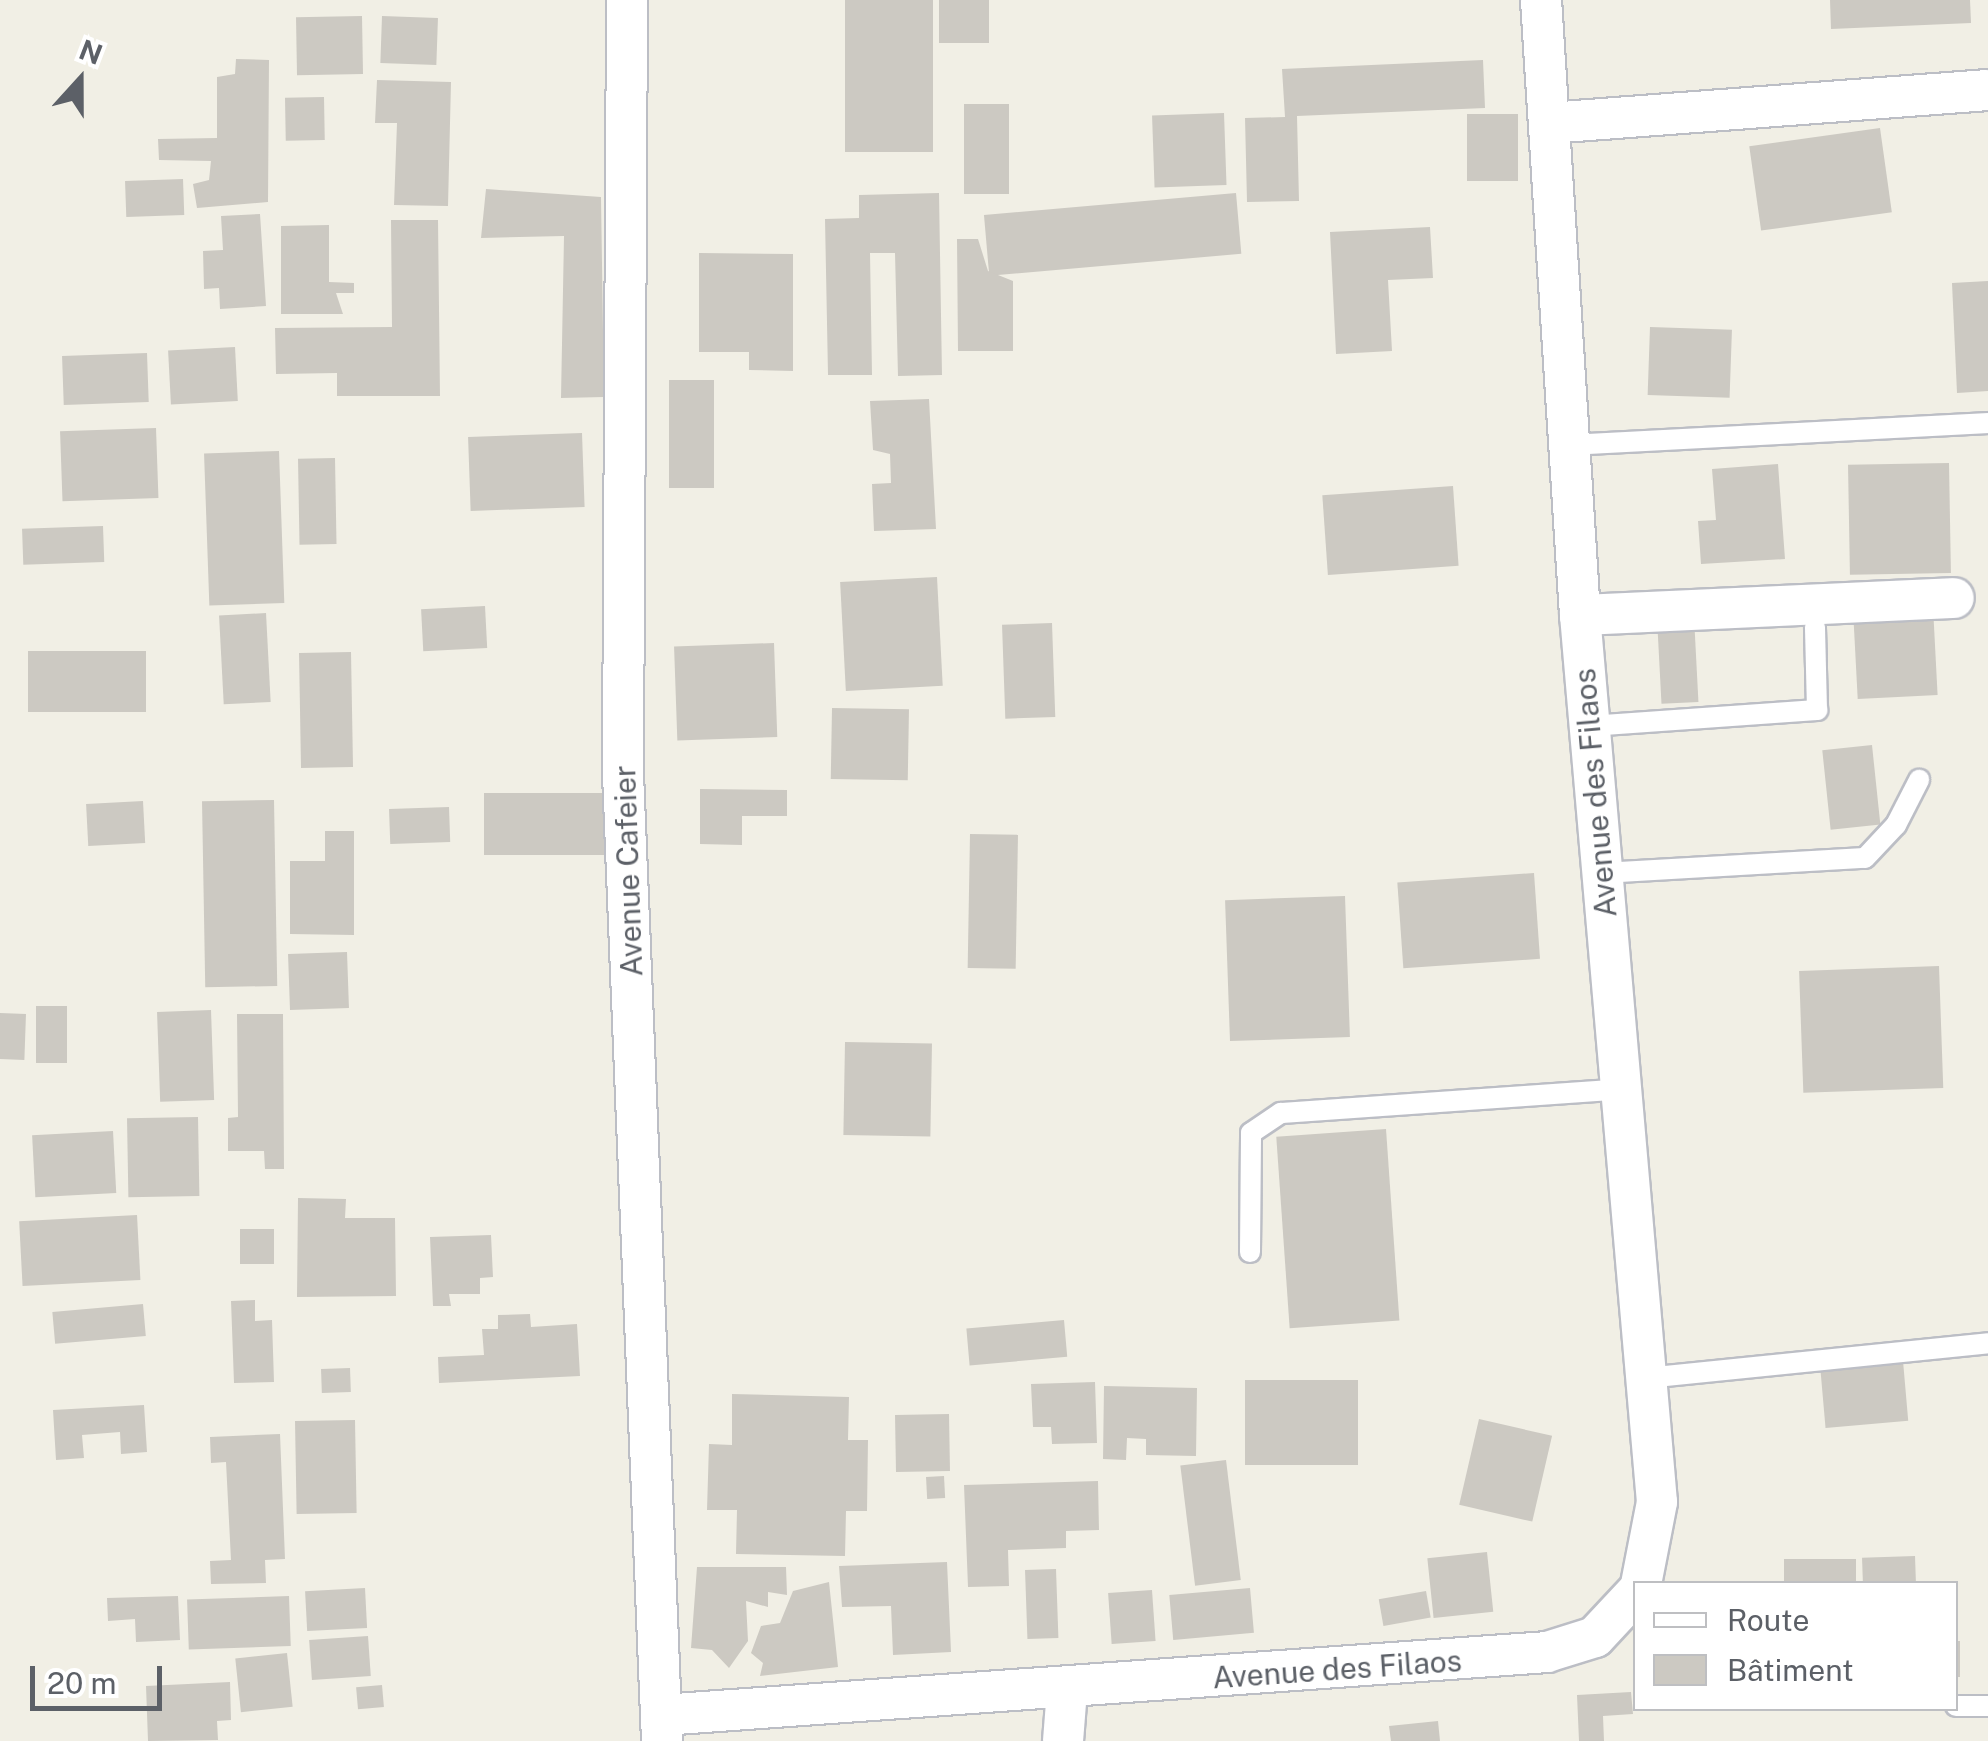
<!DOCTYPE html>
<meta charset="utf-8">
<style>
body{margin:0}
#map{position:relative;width:1988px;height:1741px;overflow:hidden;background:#f1efe5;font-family:"Public Sans",sans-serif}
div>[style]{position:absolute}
.building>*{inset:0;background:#ccc9c2;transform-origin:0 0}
.roads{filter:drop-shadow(2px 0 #bcbec5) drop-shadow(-2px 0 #bcbec5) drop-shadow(0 2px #bcbec5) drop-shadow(0 -2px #bcbec5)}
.service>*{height:20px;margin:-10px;padding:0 10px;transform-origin:10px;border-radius:10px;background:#fff}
.minor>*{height:40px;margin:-20px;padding:0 20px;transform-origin:20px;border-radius:20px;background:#fff}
span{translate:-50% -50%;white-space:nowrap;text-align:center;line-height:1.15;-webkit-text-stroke:9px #fff;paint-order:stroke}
.street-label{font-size:30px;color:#5c6067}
.legend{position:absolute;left:1633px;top:1581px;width:325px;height:130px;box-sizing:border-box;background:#fff;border:2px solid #bebfc2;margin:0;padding:12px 18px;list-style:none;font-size:30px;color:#5c6067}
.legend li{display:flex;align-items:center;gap:20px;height:50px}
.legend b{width:50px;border:2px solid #bebfc2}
.north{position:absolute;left:30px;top:30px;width:100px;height:100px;-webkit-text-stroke:8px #fff;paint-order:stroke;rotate:21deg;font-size:28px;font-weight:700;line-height:40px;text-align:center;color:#5c6067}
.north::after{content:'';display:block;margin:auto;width:35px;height:45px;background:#5c6067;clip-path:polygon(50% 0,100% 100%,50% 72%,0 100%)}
.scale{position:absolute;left:30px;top:1666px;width:132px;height:45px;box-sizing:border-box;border:5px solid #5c6067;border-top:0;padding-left:12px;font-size:30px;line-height:35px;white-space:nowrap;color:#5c6067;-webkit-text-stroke:8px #fff;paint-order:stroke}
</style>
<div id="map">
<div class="building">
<div style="left:845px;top:0;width:88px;height:152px"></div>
<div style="left:939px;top:0;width:50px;height:43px"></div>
<div style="clip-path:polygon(1830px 0,1970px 0,1971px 23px,1831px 29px)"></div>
<div style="left:362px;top:16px;width:58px;height:66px;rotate:89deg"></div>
<div style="left:382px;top:16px;width:56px;height:47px;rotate:2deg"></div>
<div style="clip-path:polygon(236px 59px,269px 60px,268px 202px,197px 208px,193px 184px,209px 180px,211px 161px,159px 160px,158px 139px,217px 138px,217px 77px,235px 74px)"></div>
<div style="clip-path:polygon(1483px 60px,1485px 108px,1297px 116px,1299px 201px,1247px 202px,1245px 118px,1285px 117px,1282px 69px)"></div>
<div style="clip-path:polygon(377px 80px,451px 82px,448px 206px,394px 205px,397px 123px,375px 123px)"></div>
<div style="left:324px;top:97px;width:43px;height:39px;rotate:89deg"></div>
<div style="left:964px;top:104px;width:45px;height:90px"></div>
<div style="left:1224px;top:113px;width:72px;height:72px;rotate:88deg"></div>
<div style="left:1467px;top:114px;width:51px;height:67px"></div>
<div style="left:1880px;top:128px;width:85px;height:132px;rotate:82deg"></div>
<div style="left:183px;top:179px;width:36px;height:58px;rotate:88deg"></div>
<div style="clip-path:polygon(486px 189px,601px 197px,604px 397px,561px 398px,564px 236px,481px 238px)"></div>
<div style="clip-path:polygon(939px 193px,942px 375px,898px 376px,895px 253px,870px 253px,872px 375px,828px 375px,825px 219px,859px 218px,859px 195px)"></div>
<div style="left:1236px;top:193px;width:61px;height:253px;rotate:85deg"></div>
<div style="clip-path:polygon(260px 214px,266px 306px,220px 309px,219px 288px,204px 289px,203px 251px,223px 250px,221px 216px)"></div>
<div style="clip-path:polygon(391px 220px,438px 220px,440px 396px,337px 396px,337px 373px,276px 374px,275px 328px,392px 327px)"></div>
<div style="clip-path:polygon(329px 225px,329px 282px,354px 283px,354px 293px,336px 293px,343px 314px,281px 314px,281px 226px)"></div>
<div style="clip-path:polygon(1430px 227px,1433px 278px,1388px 280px,1392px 351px,1336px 354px,1330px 232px)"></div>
<div style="clip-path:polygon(957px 239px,978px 239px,988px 271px,1013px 281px,1013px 351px,958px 351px)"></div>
<div style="clip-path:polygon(699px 253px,793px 254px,793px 371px,749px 370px,749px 352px,699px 352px)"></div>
<div style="clip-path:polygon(1988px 281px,1988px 391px,1957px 393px,1952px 283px)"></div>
<div style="left:1650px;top:327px;width:82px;height:68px;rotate:2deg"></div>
<div style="left:235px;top:347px;width:54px;height:67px;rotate:87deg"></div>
<div style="left:147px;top:353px;width:49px;height:85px;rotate:88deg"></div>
<div style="left:669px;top:380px;width:45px;height:108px"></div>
<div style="clip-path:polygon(929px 399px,936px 529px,874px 531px,872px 484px,891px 483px,890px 454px,873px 450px,870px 401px)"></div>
<div style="left:156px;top:428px;width:70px;height:96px;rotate:88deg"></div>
<div style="left:582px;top:433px;width:74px;height:114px;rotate:88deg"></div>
<div style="left:279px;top:451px;width:152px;height:75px;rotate:88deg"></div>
<div style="left:335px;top:458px;width:86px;height:37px;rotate:89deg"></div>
<div style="left:1949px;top:463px;width:110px;height:101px;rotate:89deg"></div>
<div style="clip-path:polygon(1778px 464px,1785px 559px,1701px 564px,1698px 521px,1716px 520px,1712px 469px)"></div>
<div style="left:1453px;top:486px;width:80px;height:131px;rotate:86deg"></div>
<div style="left:103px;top:526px;width:36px;height:81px;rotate:88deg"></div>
<div style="left:937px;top:577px;width:109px;height:97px;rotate:87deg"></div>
<div style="left:485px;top:606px;width:42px;height:64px;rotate:87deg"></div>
<div style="left:1933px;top:607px;width:88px;height:80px;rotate:87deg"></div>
<div style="left:266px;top:613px;width:89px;height:47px;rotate:87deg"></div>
<div style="left:1694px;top:617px;width:85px;height:37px;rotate:87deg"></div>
<div style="left:1052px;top:623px;width:94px;height:50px;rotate:88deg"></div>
<div style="left:774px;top:643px;width:94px;height:100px;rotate:88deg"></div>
<div style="left:28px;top:651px;width:118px;height:61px"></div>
<div style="left:351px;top:652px;width:115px;height:52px;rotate:89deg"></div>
<div style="left:832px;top:708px;width:77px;height:71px;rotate:1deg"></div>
<div style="left:1872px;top:745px;width:80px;height:50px;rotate:84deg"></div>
<div style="clip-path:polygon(700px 789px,787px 790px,787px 816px,742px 816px,742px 845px,700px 844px)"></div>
<div style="left:613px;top:793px;width:62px;height:129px;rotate:90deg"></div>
<div style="left:274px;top:800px;width:186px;height:72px;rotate:89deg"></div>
<div style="left:143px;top:801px;width:42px;height:57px;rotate:87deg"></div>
<div style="left:449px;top:807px;width:35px;height:60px;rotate:88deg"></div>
<div style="clip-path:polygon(325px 831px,354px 831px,354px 935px,290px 934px,290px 861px,325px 861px)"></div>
<div style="left:970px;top:834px;width:48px;height:134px;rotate:1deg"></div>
<div style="left:1534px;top:873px;width:86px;height:137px;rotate:86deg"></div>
<div style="left:1345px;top:896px;width:141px;height:120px;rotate:88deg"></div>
<div style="left:347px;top:952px;width:56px;height:59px;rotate:88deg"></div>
<div style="left:1939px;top:966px;width:122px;height:140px;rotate:88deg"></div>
<div style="left:67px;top:1006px;width:57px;height:31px;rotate:90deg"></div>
<div style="left:211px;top:1010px;width:90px;height:54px;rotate:88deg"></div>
<div style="left:0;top:1013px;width:26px;height:46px;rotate:2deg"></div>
<div style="clip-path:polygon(237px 1014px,283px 1014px,284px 1169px,265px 1169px,264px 1151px,228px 1151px,228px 1118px,238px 1117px)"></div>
<div style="left:845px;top:1042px;width:87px;height:93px;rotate:1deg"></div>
<div style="left:198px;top:1117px;width:79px;height:71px;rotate:89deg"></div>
<div style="left:1386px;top:1129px;width:192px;height:110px;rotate:86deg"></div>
<div style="left:113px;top:1131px;width:62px;height:81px;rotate:87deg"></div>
<div style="clip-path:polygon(298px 1198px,346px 1199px,345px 1218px,395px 1218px,396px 1296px,297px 1297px)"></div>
<div style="left:137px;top:1215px;width:65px;height:118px;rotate:87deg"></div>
<div style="left:240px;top:1229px;width:34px;height:35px"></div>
<div style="clip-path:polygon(491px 1235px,493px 1277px,480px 1278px,480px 1294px,449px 1294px,451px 1306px,433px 1306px,430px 1237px)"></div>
<div style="clip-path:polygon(255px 1300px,255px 1321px,272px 1320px,274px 1382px,234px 1383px,231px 1301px)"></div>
<div style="left:143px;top:1304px;width:32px;height:91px;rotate:85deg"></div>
<div style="clip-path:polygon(530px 1314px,531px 1327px,577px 1324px,580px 1376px,439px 1383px,438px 1357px,484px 1355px,482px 1329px,498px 1329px,498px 1315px)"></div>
<div style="left:1064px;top:1320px;width:37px;height:98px;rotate:85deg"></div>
<div style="left:1903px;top:1361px;width:60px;height:83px;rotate:85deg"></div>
<div style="left:350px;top:1368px;width:24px;height:29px;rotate:88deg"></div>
<div style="left:1245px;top:1380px;width:113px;height:85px"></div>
<div style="clip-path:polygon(1095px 1382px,1097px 1443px,1052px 1444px,1051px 1427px,1033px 1427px,1031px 1384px)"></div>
<div style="clip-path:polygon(1104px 1386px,1197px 1388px,1196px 1456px,1146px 1455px,1146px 1439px,1127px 1438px,1126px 1460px,1103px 1459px)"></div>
<div style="clip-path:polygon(732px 1394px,849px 1397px,848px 1440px,868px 1440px,867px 1511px,846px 1511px,845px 1556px,736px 1554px,737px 1510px,707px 1510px,709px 1444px,732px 1445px)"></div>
<div style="clip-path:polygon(144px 1405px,147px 1452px,121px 1454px,120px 1432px,82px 1435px,84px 1458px,56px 1460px,53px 1410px)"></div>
<div style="left:949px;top:1414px;width:57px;height:54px;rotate:89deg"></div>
<div style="left:1479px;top:1419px;width:75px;height:88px;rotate:13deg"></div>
<div style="left:355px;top:1420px;width:93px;height:60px;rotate:89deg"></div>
<div style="clip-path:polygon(280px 1434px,285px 1559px,265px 1560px,266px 1583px,211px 1584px,210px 1561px,231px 1560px,226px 1462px,211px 1463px,210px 1437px)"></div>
<div style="left:1226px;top:1460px;width:121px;height:46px;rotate:83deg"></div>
<div style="left:944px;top:1476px;width:22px;height:18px;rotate:87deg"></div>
<div style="clip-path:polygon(1098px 1481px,1099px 1530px,1066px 1531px,1066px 1548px,1008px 1550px,1009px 1586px,968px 1587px,964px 1485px)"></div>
<div style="left:1487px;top:1552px;width:60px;height:60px;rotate:84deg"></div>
<div style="left:1915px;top:1556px;width:28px;height:53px;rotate:88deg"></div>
<div style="left:1784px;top:1559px;width:72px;height:25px"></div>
<div style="clip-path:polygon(947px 1562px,951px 1652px,893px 1655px,891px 1606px,842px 1607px,839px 1566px)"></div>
<div style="clip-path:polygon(697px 1567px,786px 1567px,787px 1595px,768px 1592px,768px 1607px,746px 1601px,748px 1641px,729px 1668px,712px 1650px,691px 1648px)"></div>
<div style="left:1056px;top:1569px;width:69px;height:31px;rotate:88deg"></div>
<div style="clip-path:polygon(829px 1582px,838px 1667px,760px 1676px,763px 1663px,751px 1653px,761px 1626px,780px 1623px,793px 1591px)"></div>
<div style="left:365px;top:1588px;width:40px;height:60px;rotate:87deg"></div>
<div style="left:1250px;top:1588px;width:45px;height:81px;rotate:85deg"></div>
<div style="left:1152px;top:1590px;width:51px;height:44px;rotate:86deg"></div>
<div style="left:1426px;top:1591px;width:27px;height:48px;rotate:80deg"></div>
<div style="clip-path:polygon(178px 1596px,180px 1640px,136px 1642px,135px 1619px,108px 1621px,107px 1598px)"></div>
<div style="left:289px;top:1596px;width:50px;height:102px;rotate:88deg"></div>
<div style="left:368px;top:1636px;width:40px;height:59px;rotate:86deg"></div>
<div style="left:1956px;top:1641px;width:4px;height:36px"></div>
<div style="left:287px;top:1653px;width:54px;height:52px;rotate:84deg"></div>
<div style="clip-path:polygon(230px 1682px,231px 1720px,217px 1721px,218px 1740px,148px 1741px,146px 1686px)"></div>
<div style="left:382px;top:1685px;width:22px;height:26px;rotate:85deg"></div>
<div style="clip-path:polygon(1631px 1692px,1633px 1714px,1603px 1716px,1604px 1741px,1579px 1741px,1577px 1695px)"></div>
<div style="clip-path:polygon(1438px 1721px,1440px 1741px,1391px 1741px,1389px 1726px)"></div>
</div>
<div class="roads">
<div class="service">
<div style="left:1569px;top:445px;width:420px;rotate:-3deg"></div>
<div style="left:1589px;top:726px;width:229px;rotate:-4deg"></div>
<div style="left:1817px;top:710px;width:83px;rotate:-91.4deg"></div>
<div style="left:1602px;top:873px;width:263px;rotate:-3.3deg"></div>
<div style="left:1865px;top:858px;width:45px;rotate:-46.8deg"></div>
<div style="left:1896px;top:825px;width:51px;rotate:-62.9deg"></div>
<div style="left:1250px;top:1252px;width:119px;rotate:-89.5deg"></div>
<div style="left:1251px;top:1133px;width:36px;rotate:-34deg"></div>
<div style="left:1281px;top:1113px;width:342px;rotate:-4deg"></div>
<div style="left:1646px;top:1378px;width:344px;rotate:-5.8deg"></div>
<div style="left:1956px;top:1706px;width:32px"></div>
</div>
<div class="minor">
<div style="left:627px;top:0;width:774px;rotate:90.3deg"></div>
<div style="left:623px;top:774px;width:968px;rotate:87.69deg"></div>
<div style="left:1541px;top:0;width:616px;rotate:86.37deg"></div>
<div style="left:1580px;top:615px;width:890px;rotate:85.04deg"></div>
<div style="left:1657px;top:1502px;width:84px;rotate:101deg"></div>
<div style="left:1549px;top:123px;width:440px;rotate:-4.3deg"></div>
<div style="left:1580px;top:615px;width:374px;rotate:-2.6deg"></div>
<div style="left:662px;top:1715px;width:887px;rotate:-4.07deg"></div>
<div style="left:1547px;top:1652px;width:50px;rotate:-17.4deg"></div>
<div style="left:1595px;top:1637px;width:60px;rotate:-47deg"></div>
<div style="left:1063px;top:1741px;width:51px;rotate:-85.5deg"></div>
</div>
</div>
<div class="street-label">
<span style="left:1595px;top:793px;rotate:-95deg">Avenue des Filaos</span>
<span style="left:628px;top:871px;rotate:-92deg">Avenue Cafeier</span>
<span style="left:1337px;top:1669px;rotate:-4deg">Avenue des Filaos</span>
</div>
<ul class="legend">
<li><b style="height:12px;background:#fff"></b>Route</li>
<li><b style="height:28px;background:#ccc9c2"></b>Bâtiment</li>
</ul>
<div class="north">N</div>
<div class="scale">20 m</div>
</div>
